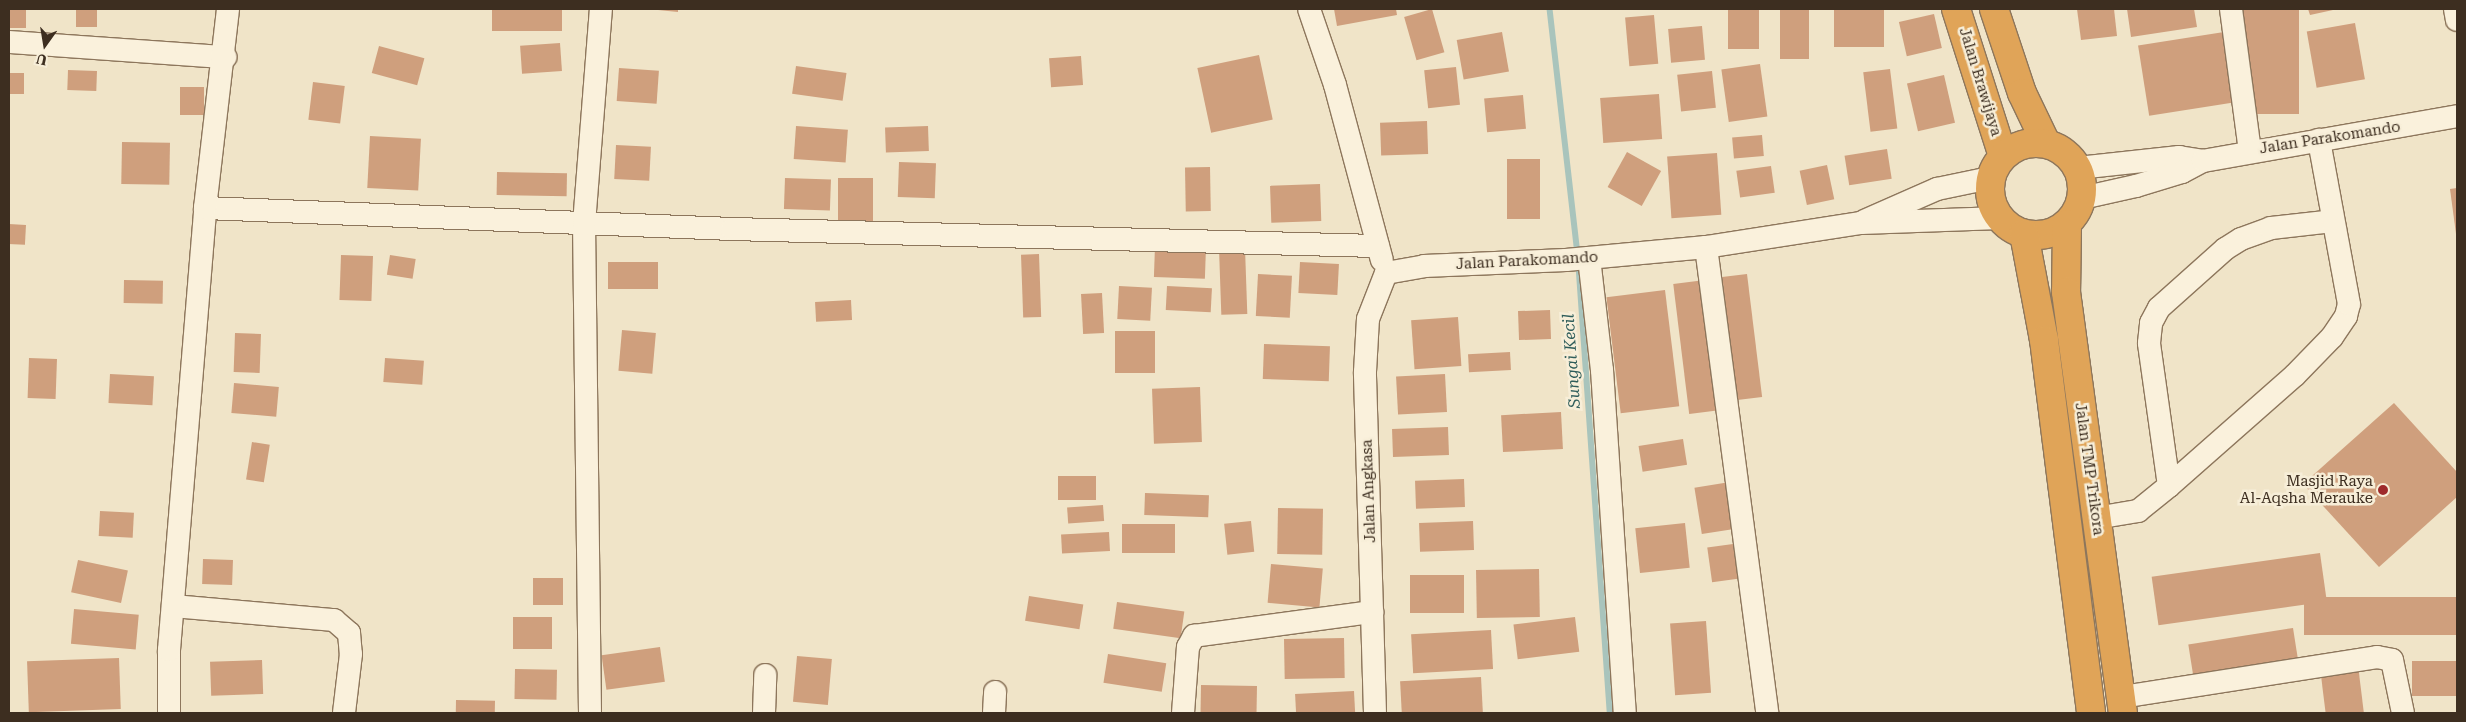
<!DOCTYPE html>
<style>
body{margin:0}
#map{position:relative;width:2466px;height:722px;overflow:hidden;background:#f0e4c8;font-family:"Roboto Serif",serif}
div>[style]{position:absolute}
.stream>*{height:5.5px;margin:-2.75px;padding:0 2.75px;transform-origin:2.75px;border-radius:2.75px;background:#a9c4bc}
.building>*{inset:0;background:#cf9f7d;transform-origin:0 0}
.roads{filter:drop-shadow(1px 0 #8d765c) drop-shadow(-1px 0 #8d765c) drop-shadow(0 1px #8d765c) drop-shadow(0 -1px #8d765c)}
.minor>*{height:22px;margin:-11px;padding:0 11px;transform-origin:11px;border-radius:11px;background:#faf1dc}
.highway>*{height:28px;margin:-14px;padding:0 14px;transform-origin:14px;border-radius:14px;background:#e0a458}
.highway>.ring{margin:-14px;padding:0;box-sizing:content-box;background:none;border:28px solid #e0a458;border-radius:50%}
.dots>*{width:14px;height:14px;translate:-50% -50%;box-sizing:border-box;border:2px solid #f7eed8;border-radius:50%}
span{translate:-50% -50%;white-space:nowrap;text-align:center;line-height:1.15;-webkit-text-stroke:5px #f7eed8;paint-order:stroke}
.street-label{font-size:15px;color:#3d2e20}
.poi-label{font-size:15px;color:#3d2e20}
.right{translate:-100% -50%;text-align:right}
.water-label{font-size:16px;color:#2f5d5a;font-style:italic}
.frame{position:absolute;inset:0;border:10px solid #3d2e20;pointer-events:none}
.north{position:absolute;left:20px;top:20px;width:50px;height:50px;-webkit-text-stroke:4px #f7eed8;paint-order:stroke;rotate:193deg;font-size:14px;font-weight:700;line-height:20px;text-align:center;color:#3d2e20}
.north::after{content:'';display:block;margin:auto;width:18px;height:22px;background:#3d2e20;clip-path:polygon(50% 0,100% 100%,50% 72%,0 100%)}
</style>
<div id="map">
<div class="stream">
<div style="left:1550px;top:9px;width:248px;rotate:83.5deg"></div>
<div style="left:1579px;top:266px;width:448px;rotate:86deg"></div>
</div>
<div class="building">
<div style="left:10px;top:9px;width:16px;height:19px"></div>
<div style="left:76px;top:9px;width:21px;height:18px"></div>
<div style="left:492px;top:9px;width:70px;height:22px"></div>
<div style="clip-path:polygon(648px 9px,678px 9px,678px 12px)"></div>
<div style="clip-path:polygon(1334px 9px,1396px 9px,1397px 15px,1337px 26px)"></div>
<div style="left:1432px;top:9px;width:45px;height:29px;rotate:74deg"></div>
<div style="left:1728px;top:9px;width:31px;height:40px"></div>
<div style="left:1780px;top:9px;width:29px;height:50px"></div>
<div style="left:1834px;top:9px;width:50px;height:38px"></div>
<div style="clip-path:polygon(2077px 9px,2114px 9px,2117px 36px,2081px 40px)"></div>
<div style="clip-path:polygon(2127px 9px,2194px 9px,2197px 27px,2131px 37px)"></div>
<div style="left:2237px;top:9px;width:62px;height:105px"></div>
<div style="clip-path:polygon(2308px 9px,2333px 9px,2333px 10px,2310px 15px)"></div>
<div style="left:1934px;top:14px;width:35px;height:36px;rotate:77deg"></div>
<div style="left:1654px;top:15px;width:49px;height:29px;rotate:85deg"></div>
<div style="left:2355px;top:23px;width:57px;height:49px;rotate:80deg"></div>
<div style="left:1702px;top:26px;width:34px;height:34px;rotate:85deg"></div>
<div style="left:1502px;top:32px;width:40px;height:46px;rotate:80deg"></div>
<div style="left:2224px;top:32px;width:71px;height:87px;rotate:81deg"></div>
<div style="left:560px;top:43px;width:28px;height:40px;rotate:86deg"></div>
<div style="left:379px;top:46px;width:47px;height:28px;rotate:15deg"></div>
<div style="left:1259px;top:55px;width:66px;height:63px;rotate:78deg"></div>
<div style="left:1081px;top:56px;width:29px;height:32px;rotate:86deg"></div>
<div style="left:1760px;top:64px;width:53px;height:39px;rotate:82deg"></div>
<div style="left:796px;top:66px;width:51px;height:28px;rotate:8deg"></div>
<div style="left:1456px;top:67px;width:38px;height:32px;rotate:84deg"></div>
<div style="left:619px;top:68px;width:40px;height:33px;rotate:4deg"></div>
<div style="left:1890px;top:69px;width:60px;height:27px;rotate:83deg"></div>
<div style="left:68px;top:70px;width:29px;height:20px;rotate:2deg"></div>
<div style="left:1712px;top:71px;width:37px;height:35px;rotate:84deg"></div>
<div style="left:9px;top:73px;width:15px;height:21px"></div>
<div style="left:1944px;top:75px;width:49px;height:38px;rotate:77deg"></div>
<div style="left:313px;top:82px;width:32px;height:38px;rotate:7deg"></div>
<div style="left:180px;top:87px;width:24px;height:28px"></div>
<div style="left:1659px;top:94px;width:45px;height:59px;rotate:86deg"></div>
<div style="left:1523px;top:95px;width:34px;height:39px;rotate:85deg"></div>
<div style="left:1427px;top:121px;width:33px;height:47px;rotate:88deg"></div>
<div style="left:796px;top:126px;width:52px;height:33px;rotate:4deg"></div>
<div style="left:928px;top:126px;width:25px;height:43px;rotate:88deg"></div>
<div style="left:1762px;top:135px;width:21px;height:30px;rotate:85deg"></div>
<div style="left:370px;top:136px;width:51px;height:52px;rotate:3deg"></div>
<div style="left:122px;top:142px;width:48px;height:42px;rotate:1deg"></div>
<div style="left:616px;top:145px;width:35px;height:34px;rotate:3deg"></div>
<div style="left:1887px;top:149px;width:30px;height:43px;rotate:81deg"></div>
<div style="left:1627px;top:152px;width:39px;height:40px;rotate:29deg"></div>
<div style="left:1717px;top:153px;width:62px;height:50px;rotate:86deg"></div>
<div style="left:1507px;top:159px;width:33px;height:60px"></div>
<div style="left:899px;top:162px;width:37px;height:35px;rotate:2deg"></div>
<div style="left:1827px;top:165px;width:35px;height:28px;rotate:78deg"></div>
<div style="left:1771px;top:166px;width:27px;height:35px;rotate:82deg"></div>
<div style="left:1210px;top:167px;width:44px;height:25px;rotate:89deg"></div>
<div style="left:497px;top:172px;width:70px;height:23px;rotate:1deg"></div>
<div style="left:785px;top:178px;width:46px;height:31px;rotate:2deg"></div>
<div style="left:838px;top:178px;width:35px;height:43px"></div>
<div style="left:1320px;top:184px;width:37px;height:50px;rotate:88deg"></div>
<div style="clip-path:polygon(2457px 188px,2457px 234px,2456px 234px,2450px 189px)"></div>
<div style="left:9px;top:224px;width:17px;height:20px;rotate:3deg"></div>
<div style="left:1155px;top:246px;width:51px;height:31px;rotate:2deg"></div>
<div style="left:1245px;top:248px;width:66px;height:26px;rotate:88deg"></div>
<div style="left:1039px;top:254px;width:63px;height:18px;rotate:88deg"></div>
<div style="left:341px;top:255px;width:32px;height:45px;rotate:2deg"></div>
<div style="left:390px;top:255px;width:26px;height:20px;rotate:9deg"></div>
<div style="left:608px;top:262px;width:50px;height:27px"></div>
<div style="left:1300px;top:262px;width:39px;height:31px;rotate:3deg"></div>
<div style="left:1258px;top:274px;width:34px;height:42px;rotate:3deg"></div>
<div style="left:1747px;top:274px;width:124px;height:25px;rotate:83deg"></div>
<div style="left:124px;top:280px;width:39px;height:23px;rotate:1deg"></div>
<div style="left:1705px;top:280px;width:131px;height:32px;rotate:83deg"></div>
<div style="left:1119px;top:286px;width:33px;height:33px;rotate:3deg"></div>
<div style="left:1167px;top:286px;width:45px;height:24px;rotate:3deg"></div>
<div style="left:1665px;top:290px;width:117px;height:59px;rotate:83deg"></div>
<div style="left:1102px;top:293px;width:40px;height:21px;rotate:87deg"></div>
<div style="left:851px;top:300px;width:20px;height:36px;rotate:87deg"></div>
<div style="left:1550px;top:310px;width:29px;height:32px;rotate:88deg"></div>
<div style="left:1458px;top:317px;width:49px;height:47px;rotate:86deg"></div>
<div style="left:622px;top:330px;width:34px;height:41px;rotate:5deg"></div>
<div style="left:1115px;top:331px;width:40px;height:42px"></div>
<div style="left:235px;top:333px;width:26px;height:39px;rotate:2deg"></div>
<div style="left:1264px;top:344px;width:66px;height:35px;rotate:2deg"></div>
<div style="left:1510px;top:352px;width:18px;height:42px;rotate:87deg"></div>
<div style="left:29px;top:358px;width:28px;height:40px;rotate:2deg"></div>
<div style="left:385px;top:358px;width:39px;height:24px;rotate:4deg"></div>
<div style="left:110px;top:374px;width:44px;height:29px;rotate:3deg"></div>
<div style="left:1445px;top:374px;width:38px;height:49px;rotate:87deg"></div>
<div style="left:234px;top:383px;width:45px;height:30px;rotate:5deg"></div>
<div style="left:1200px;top:387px;width:55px;height:48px;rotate:88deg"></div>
<div style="clip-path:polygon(2394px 403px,2457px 472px,2457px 497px,2379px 567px,2303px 484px)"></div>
<div style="left:1561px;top:412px;width:37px;height:60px;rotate:87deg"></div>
<div style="left:1448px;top:427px;width:28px;height:56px;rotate:88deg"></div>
<div style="left:1683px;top:439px;width:26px;height:45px;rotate:81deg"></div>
<div style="left:252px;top:442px;width:18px;height:38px;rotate:9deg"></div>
<div style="left:1058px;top:476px;width:38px;height:24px"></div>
<div style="left:1464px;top:479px;width:28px;height:49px;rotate:88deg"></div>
<div style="left:1730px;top:482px;width:47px;height:36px;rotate:81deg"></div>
<div style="left:1145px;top:493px;width:64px;height:22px;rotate:2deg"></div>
<div style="left:1103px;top:505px;width:16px;height:36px;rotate:86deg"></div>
<div style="left:1278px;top:508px;width:45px;height:46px;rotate:1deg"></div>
<div style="left:100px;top:511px;width:34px;height:25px;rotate:3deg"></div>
<div style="left:1251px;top:521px;width:31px;height:27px;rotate:84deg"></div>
<div style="left:1473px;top:521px;width:29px;height:54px;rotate:88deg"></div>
<div style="left:1685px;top:523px;width:45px;height:50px;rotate:84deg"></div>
<div style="left:1122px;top:524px;width:53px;height:29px"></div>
<div style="left:1109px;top:532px;width:19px;height:48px;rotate:87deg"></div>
<div style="left:1733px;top:544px;width:35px;height:26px;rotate:82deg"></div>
<div style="left:2320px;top:553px;width:49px;height:170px;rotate:82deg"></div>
<div style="left:203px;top:559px;width:30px;height:25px;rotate:2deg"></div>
<div style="left:78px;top:560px;width:51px;height:33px;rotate:12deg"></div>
<div style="left:1271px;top:564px;width:52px;height:39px;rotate:5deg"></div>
<div style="left:1539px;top:569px;width:48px;height:63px;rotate:89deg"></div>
<div style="left:1410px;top:575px;width:54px;height:38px"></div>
<div style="left:533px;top:578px;width:30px;height:27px"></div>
<div style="left:1029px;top:596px;width:55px;height:25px;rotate:9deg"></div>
<div style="left:2457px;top:597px;width:38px;height:153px;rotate:90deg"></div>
<div style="left:1117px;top:602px;width:68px;height:27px;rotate:8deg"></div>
<div style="left:74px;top:609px;width:65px;height:35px;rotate:5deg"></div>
<div style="left:513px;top:617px;width:39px;height:32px"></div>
<div style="left:1575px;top:617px;width:35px;height:62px;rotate:83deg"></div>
<div style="left:1706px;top:621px;width:72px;height:36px;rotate:86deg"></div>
<div style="left:2293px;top:628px;width:30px;height:106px;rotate:81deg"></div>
<div style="left:1491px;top:630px;width:39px;height:80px;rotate:87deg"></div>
<div style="left:1344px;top:638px;width:40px;height:60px;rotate:89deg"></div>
<div style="left:660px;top:647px;width:35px;height:59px;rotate:82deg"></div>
<div style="left:1108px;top:654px;width:59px;height:29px;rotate:9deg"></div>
<div style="left:797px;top:656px;width:35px;height:46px;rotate:5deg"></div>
<div style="left:119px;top:658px;width:51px;height:92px;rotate:88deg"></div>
<div style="left:262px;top:660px;width:34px;height:52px;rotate:88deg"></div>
<div style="left:2457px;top:661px;width:35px;height:45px;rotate:90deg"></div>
<div style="left:2358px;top:665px;width:48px;height:38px;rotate:83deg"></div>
<div style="left:515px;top:669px;width:42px;height:30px;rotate:1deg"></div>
<div style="left:1481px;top:677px;width:35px;height:81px;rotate:87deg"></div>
<div style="left:1201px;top:685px;width:56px;height:28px;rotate:1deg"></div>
<div style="left:1354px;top:691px;width:22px;height:59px;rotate:87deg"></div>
<div style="left:456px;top:700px;width:39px;height:13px;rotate:1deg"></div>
</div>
<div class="roads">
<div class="minor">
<div style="left:1309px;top:9px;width:80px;rotate:71.1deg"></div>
<div style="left:1335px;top:85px;width:181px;rotate:75deg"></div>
<div style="left:2231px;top:9px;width:143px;rotate:82.4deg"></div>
<div style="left:2455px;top:9px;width:11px;rotate:80deg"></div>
<div style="left:9px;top:42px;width:217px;rotate:4deg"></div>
<div style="left:2078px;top:168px;width:102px;rotate:-6.2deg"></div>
<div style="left:2179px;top:157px;width:24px;rotate:9deg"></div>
<div style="left:2082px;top:198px;width:55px;rotate:-12.5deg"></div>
<div style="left:2136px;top:186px;width:48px;rotate:-16.9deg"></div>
<div style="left:2182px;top:172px;width:24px;rotate:-28deg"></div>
<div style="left:2203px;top:161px;width:258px;rotate:-10deg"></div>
<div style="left:205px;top:208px;width:527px;rotate:2.28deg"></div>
<div style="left:732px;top:229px;width:646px;rotate:1.51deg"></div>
<div style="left:1864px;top:221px;width:80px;rotate:-23.7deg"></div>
<div style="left:1937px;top:189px;width:54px;rotate:-11.7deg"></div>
<div style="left:1706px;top:247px;width:470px;rotate:82.5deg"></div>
<div style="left:1589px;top:258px;width:113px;rotate:83.4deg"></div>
<div style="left:1602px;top:370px;width:344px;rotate:86.2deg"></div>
<div style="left:1386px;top:273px;width:39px;rotate:-10deg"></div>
<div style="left:1424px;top:266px;width:142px;rotate:-2.4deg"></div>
<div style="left:1566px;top:260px;width:141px;rotate:-5.3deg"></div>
<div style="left:1706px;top:247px;width:157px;rotate:-8.8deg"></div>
<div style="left:1861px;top:223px;width:139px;rotate:-2.1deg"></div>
<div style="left:2169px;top:486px;width:144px;rotate:-98deg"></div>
<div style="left:2149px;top:343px;width:20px;rotate:-84deg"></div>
<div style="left:2151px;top:323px;width:17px;rotate:-62deg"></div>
<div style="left:2159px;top:308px;width:89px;rotate:-41.8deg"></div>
<div style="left:2225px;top:249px;width:19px;rotate:-32deg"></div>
<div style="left:2241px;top:239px;width:32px;rotate:-20deg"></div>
<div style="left:2271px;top:228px;width:62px;rotate:-6.4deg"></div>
<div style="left:2096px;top:518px;width:43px;rotate:-9.5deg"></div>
<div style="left:2138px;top:511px;width:40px;rotate:-39deg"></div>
<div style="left:2169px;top:486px;width:168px;rotate:-41.4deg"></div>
<div style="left:2295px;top:375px;width:53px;rotate:-45.8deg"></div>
<div style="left:2332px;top:337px;width:25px;rotate:-56deg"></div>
<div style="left:2346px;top:316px;width:12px;rotate:-76deg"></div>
<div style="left:2349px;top:304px;width:167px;rotate:-100.4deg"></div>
<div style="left:173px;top:606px;width:162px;rotate:5deg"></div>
<div style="left:334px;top:620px;width:20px;rotate:41deg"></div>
<div style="left:349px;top:633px;width:21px;rotate:85deg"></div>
<div style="left:351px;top:654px;width:59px;rotate:96.8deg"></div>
<div style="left:2122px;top:697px;width:258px;rotate:-8.9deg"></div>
<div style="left:2377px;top:657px;width:15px;rotate:11deg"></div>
<div style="left:2392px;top:660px;width:54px;rotate:78.3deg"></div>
<div style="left:169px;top:713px;width:63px;rotate:-90deg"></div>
<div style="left:169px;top:650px;width:443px;rotate:-85.3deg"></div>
<div style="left:205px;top:208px;width:200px;rotate:-83.4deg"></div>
<div style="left:590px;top:713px;width:489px;rotate:-90.7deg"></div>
<div style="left:584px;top:224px;width:216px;rotate:-85.5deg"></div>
<div style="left:764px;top:713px;width:38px;rotate:-88deg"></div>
<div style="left:994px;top:713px;width:21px;rotate:-87deg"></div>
<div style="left:1183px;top:713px;width:66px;rotate:-85.7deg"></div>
<div style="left:1188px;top:647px;width:13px;rotate:-61deg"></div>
<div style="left:1194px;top:636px;width:180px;rotate:-7.7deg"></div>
<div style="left:1375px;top:713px;width:341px;rotate:-91.7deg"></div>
<div style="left:1365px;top:372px;width:53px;rotate:-86.8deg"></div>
<div style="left:1368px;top:319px;width:49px;rotate:-68.6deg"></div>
</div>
<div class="highway">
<div style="left:1956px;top:9px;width:154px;rotate:72.3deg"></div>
<div style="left:1994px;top:9px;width:89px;rotate:71.6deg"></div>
<div style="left:2022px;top:93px;width:55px;rotate:64.4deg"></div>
<div class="ring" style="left:1990px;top:143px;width:64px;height:64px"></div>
<div style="left:2067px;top:224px;width:68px;rotate:90.8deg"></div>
<div style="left:2066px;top:292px;width:425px;rotate:82.3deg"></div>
<div style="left:2024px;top:234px;width:108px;rotate:79.3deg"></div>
<div style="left:2044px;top:340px;width:376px;rotate:82.8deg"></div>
</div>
</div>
<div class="dots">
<div style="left:2383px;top:490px;background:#9e2a2b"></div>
</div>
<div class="street-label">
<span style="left:1980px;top:82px;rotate:73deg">Jalan Brawijaya</span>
<span style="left:2330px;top:138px;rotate:-9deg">Jalan Parakomando</span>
<span style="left:1527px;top:261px;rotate:-3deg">Jalan Parakomando</span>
<span style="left:2089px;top:469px;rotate:82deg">Jalan TMP Trikora</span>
<span style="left:1369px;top:491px;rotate:-92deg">Jalan Angkasa</span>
</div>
<div class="poi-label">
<span class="right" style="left:2373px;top:490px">Masjid Raya<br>Al-Aqsha Merauke</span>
</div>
<div class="water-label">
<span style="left:1572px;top:361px;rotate:-94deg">Sungai Kecil</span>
</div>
<div class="frame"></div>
<div class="north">U</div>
</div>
